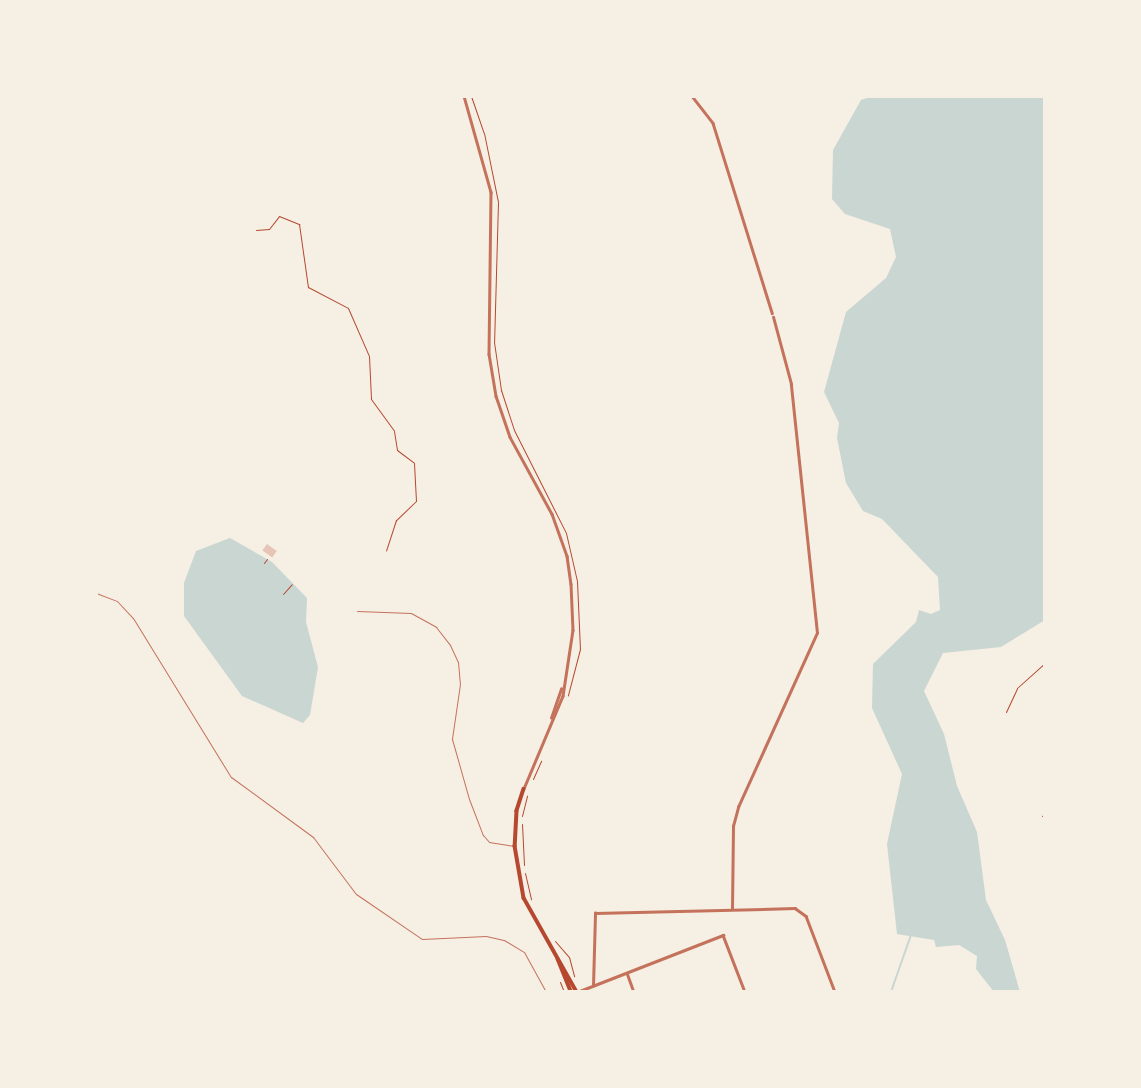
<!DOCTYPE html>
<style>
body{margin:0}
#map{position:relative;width:1141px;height:1088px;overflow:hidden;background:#f6efe4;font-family:"PT Serif",serif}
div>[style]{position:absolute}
.water>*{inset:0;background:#c9d6d2}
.stream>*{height:2px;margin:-1px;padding:0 1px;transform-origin:1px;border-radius:1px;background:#c9d6d2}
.building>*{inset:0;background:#e6c5b7;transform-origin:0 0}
.path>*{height:1px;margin:-0.5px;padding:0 0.5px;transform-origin:0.5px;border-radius:0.5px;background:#b5482f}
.service>*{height:1px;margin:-0.5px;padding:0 0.5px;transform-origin:0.5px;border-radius:0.5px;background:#c5725c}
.minor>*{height:2.5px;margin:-1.25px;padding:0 1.25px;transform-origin:1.25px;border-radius:1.25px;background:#c5725c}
.tertiary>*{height:2.5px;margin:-1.25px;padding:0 1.25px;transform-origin:1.25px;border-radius:1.25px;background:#c5725c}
.secondary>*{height:3.5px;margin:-1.75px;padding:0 1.75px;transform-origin:1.75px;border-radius:1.75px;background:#b5482f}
span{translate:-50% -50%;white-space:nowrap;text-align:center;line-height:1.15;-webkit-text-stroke:6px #f6efe4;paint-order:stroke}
.frame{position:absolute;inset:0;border:98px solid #f6efe4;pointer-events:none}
</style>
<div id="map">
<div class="water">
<div style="clip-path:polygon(873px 96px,1045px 96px,1045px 620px,1001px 647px,943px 653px,924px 691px,944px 734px,957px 786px,977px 832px,986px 900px,1005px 940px,1020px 992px,994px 992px,976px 969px,977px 956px,959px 945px,936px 947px,934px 940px,897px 934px,887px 844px,902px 774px,872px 708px,873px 664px,916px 622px,919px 610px,931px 614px,940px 610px,938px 577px,882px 519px,863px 511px,846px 483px,837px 438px,839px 423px,824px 392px,846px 312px,886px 278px,896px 257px,890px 229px,845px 214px,832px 199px,833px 150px,861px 100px)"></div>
<div style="clip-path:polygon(230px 538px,272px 562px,307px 598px,306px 622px,318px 667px,310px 715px,303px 723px,242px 696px,184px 616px,184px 583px,196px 551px)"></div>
</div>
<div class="stream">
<div style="left:891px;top:992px;width:60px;rotate:-70.7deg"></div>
</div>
<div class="building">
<div style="left:267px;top:544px;width:12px;height:8px;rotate:35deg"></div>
</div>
<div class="path">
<div style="left:471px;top:96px;width:39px;rotate:71deg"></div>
<div style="left:484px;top:133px;width:70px;rotate:78.5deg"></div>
<div style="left:498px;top:202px;width:140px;rotate:91.6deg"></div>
<div style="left:494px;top:342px;width:49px;rotate:81.7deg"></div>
<div style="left:501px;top:390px;width:42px;rotate:72deg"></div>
<div style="left:514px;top:430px;width:115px;rotate:63.2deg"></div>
<div style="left:566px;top:533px;width:49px;rotate:77.1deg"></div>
<div style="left:577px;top:581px;width:68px;rotate:87.5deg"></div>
<div style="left:580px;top:649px;width:48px;rotate:104.6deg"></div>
<div style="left:256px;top:230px;width:13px;rotate:-4deg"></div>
<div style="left:269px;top:229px;width:16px;rotate:-52deg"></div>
<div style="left:279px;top:216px;width:22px;rotate:22deg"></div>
<div style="left:299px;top:224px;width:64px;rotate:81.9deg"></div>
<div style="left:308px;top:287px;width:45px;rotate:27.7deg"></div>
<div style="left:348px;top:308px;width:52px;rotate:66.4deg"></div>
<div style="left:369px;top:356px;width:43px;rotate:87.3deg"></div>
<div style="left:371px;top:399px;width:39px;rotate:54deg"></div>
<div style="left:394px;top:431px;width:19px;rotate:81deg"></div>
<div style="left:397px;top:450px;width:21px;rotate:37deg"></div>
<div style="left:414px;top:463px;width:38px;rotate:87deg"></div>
<div style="left:416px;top:501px;width:28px;rotate:136deg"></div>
<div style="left:396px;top:520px;width:32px;rotate:108deg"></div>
<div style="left:264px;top:563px;width:5px;rotate:-53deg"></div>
<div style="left:283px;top:594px;width:13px;rotate:-48deg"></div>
<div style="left:1006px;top:712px;width:26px;rotate:-65deg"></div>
<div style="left:1017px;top:688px;width:38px;rotate:-42deg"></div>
<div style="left:533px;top:779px;width:20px;rotate:-66deg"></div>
<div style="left:522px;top:816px;width:21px;rotate:-76deg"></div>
<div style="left:1042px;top:816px;width:4px;rotate:-45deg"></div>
<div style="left:522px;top:824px;width:41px;rotate:87.2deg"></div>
<div style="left:525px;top:873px;width:27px;rotate:77deg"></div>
<div style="left:555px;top:941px;width:21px;rotate:49deg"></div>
<div style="left:569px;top:957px;width:20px;rotate:75deg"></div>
<div style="left:560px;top:982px;width:11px;rotate:68deg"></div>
</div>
<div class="service">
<div style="left:96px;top:593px;width:22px;rotate:21deg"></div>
<div style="left:117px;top:601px;width:23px;rotate:47deg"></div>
<div style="left:133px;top:618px;width:187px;rotate:58.4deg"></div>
<div style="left:231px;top:777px;width:102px;rotate:36.2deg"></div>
<div style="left:313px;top:837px;width:71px;rotate:53deg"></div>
<div style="left:356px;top:894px;width:80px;rotate:34.3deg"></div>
<div style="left:422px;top:939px;width:64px;rotate:-2.7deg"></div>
<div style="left:486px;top:936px;width:18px;rotate:13deg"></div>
<div style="left:504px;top:940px;width:23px;rotate:31deg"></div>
<div style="left:524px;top:952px;width:46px;rotate:61.2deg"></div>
<div style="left:357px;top:611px;width:54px;rotate:2.1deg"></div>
<div style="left:411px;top:613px;width:29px;rotate:29deg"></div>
<div style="left:436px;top:627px;width:23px;rotate:52deg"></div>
<div style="left:450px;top:645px;width:19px;rotate:65deg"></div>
<div style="left:458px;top:662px;width:22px;rotate:85deg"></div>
<div style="left:460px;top:684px;width:56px;rotate:98.3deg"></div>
<div style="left:452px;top:739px;width:62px;rotate:74.2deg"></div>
<div style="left:469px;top:799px;width:39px;rotate:69deg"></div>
<div style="left:483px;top:835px;width:9px;rotate:49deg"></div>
<div style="left:489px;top:842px;width:24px;rotate:9deg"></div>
</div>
<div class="minor">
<div style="left:692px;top:96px;width:34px;rotate:52deg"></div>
<div style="left:713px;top:123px;width:199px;rotate:72.7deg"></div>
<div style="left:732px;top:909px;width:83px;rotate:-89.3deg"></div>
<div style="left:733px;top:826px;width:20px;rotate:-75deg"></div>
<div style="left:738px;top:807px;width:191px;rotate:-65.6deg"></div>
<div style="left:817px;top:633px;width:250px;rotate:-96deg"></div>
<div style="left:791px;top:384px;width:69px;rotate:-105deg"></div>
<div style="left:627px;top:973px;width:20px;rotate:70deg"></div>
<div style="left:593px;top:986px;width:73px;rotate:-88.4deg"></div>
<div style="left:595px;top:913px;width:200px;rotate:-1.4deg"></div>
<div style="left:795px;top:908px;width:14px;rotate:36deg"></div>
<div style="left:806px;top:916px;width:81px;rotate:69.1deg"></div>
<div style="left:577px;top:992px;width:157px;rotate:-21.3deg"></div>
<div style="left:723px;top:935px;width:61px;rotate:68.9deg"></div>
</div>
<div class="tertiary">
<div style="left:464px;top:96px;width:100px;rotate:74.3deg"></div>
<div style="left:491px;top:192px;width:162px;rotate:90.7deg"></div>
<div style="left:489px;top:354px;width:43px;rotate:80.5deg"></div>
<div style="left:496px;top:396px;width:43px;rotate:71.1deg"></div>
<div style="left:510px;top:437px;width:88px;rotate:61.4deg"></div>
<div style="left:552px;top:514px;width:45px;rotate:70.3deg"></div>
<div style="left:567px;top:556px;width:28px;rotate:82deg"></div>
<div style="left:571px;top:584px;width:46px;rotate:87.5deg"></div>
<div style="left:573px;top:630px;width:67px;rotate:98.6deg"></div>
<div style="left:563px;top:696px;width:101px;rotate:112.8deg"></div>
<div style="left:551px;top:718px;width:31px;rotate:-71deg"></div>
</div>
<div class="secondary">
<div style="left:524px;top:789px;width:23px;rotate:108deg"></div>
<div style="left:517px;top:811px;width:35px;rotate:93deg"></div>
<div style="left:515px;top:846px;width:53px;rotate:80.2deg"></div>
<div style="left:524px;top:898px;width:108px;rotate:60.6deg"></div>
<div style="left:558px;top:959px;width:35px;rotate:68deg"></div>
</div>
<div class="frame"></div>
</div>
